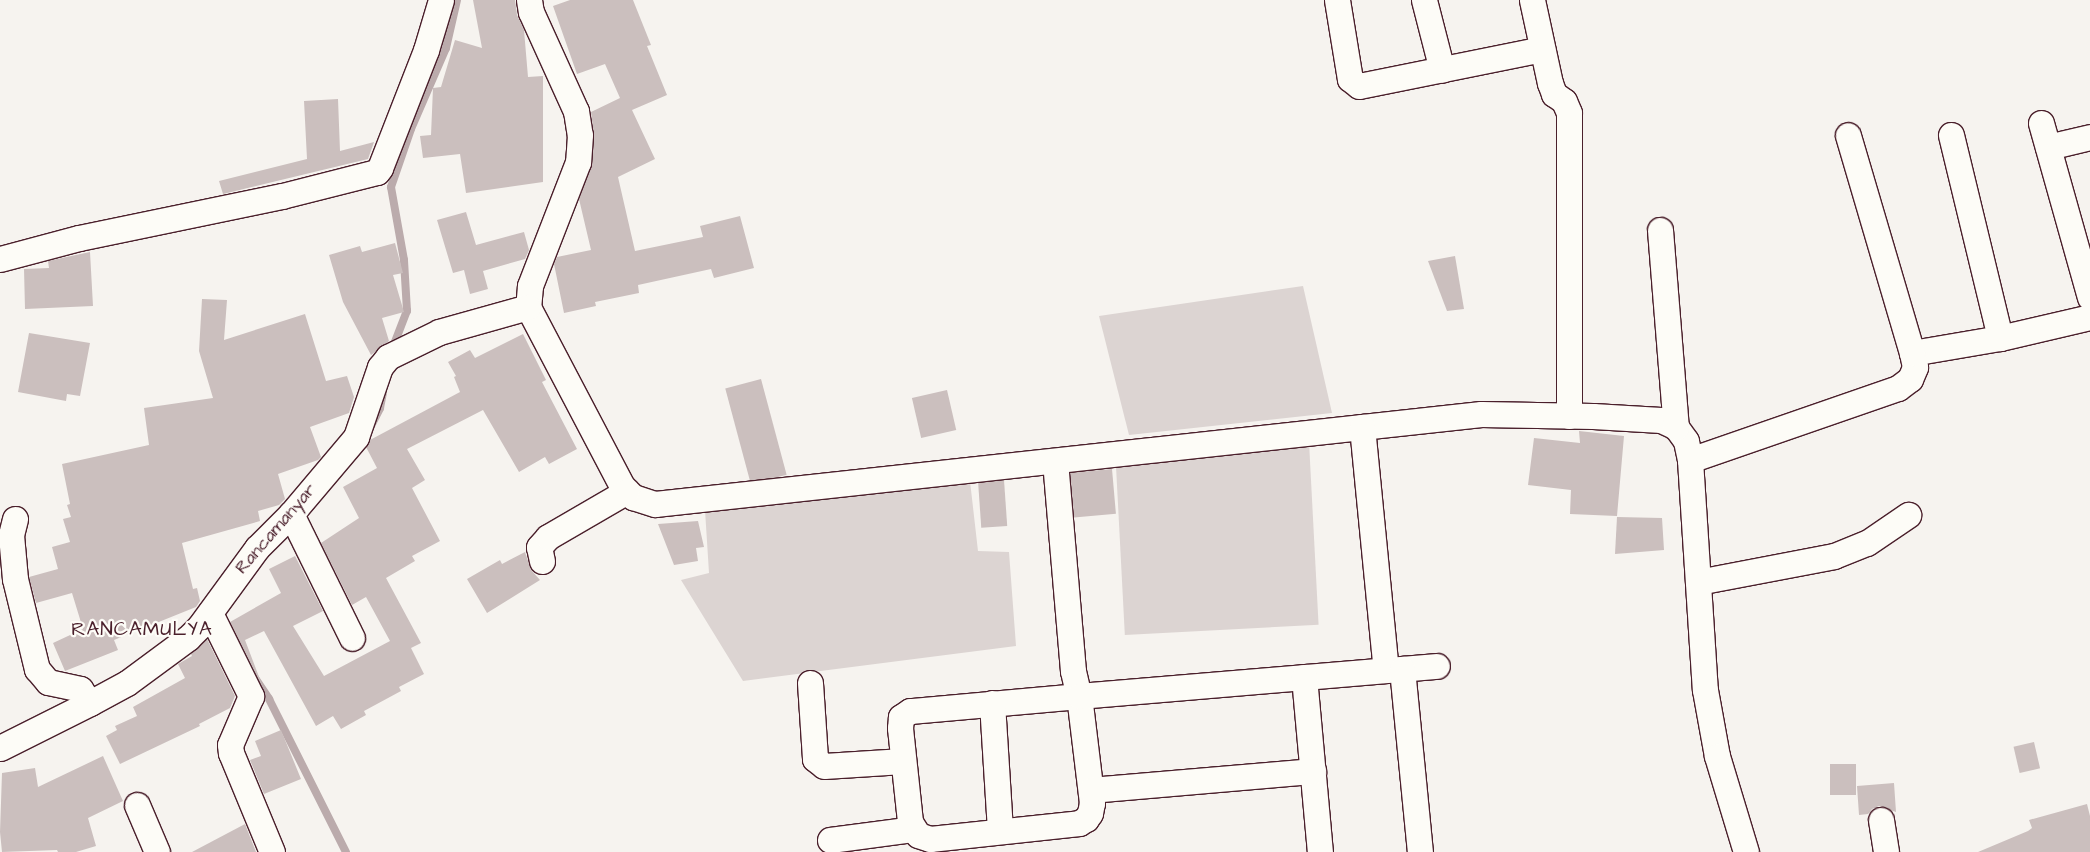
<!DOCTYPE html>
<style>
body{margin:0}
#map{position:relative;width:2090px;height:852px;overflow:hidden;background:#f6f3ef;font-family:"Architects Daughter",sans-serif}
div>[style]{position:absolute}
.green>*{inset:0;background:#dcd4d2;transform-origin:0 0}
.stream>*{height:8px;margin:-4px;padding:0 4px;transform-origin:4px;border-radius:4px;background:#bbabac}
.building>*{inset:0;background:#cbbfbe;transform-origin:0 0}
.roads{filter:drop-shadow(1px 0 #4a1f2b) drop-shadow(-1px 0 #4a1f2b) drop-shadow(0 1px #4a1f2b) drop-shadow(0 -1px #4a1f2b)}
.minor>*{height:25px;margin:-12.5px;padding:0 12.5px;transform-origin:12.5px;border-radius:12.5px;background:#fdfcf7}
span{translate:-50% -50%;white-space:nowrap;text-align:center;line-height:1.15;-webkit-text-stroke:4.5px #fdfcf7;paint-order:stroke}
.street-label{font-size:18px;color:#4a1f2b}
.quarter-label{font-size:20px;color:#4a1f2b;letter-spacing:1px}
</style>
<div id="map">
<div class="green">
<div style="clip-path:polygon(1303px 286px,1332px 413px,1129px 435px,1099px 316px)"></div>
<div style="left:1309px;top:442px;width:183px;height:194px;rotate:87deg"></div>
<div style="clip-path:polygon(970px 481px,978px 551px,1009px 552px,1016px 646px,743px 681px,681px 580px,709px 573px,705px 510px)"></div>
</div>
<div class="stream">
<div style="left:393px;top:347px;width:39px;rotate:-69deg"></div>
<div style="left:407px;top:311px;width:51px;rotate:-93.4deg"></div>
<div style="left:404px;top:260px;width:74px;rotate:-100.1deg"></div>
<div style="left:391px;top:187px;width:61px;rotate:-71deg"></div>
<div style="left:411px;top:129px;width:88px;rotate:-66.6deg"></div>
<div style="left:446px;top:48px;width:49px;rotate:-77.1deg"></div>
<div style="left:370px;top:428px;width:22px;rotate:-63deg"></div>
<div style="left:380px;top:408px;width:15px;rotate:-79deg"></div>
<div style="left:253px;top:675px;width:29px;rotate:56deg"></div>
<div style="left:269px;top:699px;width:171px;rotate:63.3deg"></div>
</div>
<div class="building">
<div style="clip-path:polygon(473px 0,515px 0,517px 15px,524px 30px,528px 77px,543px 76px,543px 182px,466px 193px,460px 154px,423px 158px,420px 136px,431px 135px,433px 88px,441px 87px,455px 40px,482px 48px)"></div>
<div style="clip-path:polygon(570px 0,633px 0,651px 45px,647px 46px,667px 95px,632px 110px,655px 159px,618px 177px,635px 251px,703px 237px,700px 226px,740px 216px,754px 268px,714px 278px,711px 269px,638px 285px,639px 293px,595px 302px,596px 306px,564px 313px,554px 264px,557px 257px,591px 250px,579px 199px,592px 163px,594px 136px,591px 112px,620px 98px,605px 64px,577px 74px,553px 6px)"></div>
<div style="clip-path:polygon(338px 99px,340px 151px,374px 142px,368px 159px,223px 194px,219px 181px,307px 159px,304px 101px)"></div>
<div style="clip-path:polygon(466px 212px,476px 245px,524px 232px,529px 250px,525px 259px,483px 271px,488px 289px,470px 294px,464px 270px,453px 273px,437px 220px)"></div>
<div style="clip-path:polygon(395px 243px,403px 273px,393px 275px,404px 312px,382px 318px,389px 341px,371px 355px,343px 302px,329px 255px,360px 246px,362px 252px)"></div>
<div style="clip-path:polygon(90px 252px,93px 306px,25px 309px,24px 269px,49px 268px,48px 261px)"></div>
<div style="clip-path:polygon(1455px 256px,1464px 309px,1447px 311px,1428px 261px)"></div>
<div style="clip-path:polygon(202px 299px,227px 300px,224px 340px,305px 314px,326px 381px,347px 376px,354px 397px,349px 413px,310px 427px,321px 457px,318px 460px,278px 474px,285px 499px,279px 505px,258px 511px,260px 521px,182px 543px,193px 589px,197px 588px,200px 601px,196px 607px,114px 640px,118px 650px,65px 671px,53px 643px,83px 629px,72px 593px,36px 603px,29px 577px,58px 569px,52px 547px,70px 542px,63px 519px,71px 517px,67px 505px,70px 504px,62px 464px,149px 445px,144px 408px,213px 398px,199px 351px)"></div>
<div style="clip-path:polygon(29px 333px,90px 343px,80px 396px,67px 394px,66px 401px,18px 392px)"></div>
<div style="clip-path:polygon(523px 334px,546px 380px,542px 382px,577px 449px,549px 464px,545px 457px,519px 472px,483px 410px,407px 449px,425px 480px,412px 488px,440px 541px,412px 556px,415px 561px,386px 578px,421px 643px,411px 648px,424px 674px,399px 687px,401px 691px,364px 711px,366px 715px,341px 729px,333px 716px,316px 726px,264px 631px,245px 640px,264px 690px,230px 622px,281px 593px,269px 569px,295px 556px,323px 611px,293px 626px,324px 676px,390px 641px,366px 597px,352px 605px,321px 543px,359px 518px,343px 487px,377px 468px,366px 447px,370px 440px,460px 392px,454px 377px,456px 376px,448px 362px,470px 350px,475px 358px)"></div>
<div style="left:761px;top:379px;width:99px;height:37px;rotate:75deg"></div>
<div style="left:947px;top:390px;width:41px;height:36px;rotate:77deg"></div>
<div style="clip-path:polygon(1579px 431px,1624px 436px,1617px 516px,1570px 514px,1571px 490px,1528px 485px,1534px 438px,1580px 443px)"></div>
<div style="left:1112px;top:469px;width:45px;height:42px;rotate:85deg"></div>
<div style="left:1004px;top:480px;width:46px;height:26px;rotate:86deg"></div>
<div style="clip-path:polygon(1617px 517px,1662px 518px,1664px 550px,1615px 554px)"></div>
<div style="clip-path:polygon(698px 521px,704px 547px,696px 548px,698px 561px,674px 565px,658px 524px)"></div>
<div style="clip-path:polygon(525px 552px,531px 570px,540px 580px,487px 613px,467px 579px,500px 560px,502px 564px)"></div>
<div style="clip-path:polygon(207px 639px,235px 696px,230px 708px,199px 724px,200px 726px,120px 764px,106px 736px,117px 730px,115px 726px,137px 716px,133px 707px,185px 678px,178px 664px,192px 656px,191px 654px)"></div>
<div style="clip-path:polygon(281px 730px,301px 779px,264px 794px,250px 760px,261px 756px,255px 741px)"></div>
<div style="left:2034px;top:742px;width:27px;height:21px;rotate:77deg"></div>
<div style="clip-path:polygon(103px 756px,123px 801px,88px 818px,96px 846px,76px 852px,58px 852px,57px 850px,2px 852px,0 832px,2px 773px,35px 768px,38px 787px)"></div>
<div style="left:1830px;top:764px;width:26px;height:31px"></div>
<div style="clip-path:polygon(1894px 783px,1896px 812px,1879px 806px,1872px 809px,1868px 814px,1859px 815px,1857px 786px)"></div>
<div style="clip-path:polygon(2087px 804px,2090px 816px,2090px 852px,1978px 852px,2028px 831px,2032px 828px,2029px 820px)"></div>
<div style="clip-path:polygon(245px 824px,256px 852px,192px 852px)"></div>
</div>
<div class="roads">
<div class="minor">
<div style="left:529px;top:0;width:12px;rotate:81deg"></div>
<div style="left:531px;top:12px;width:109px;rotate:65.6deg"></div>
<div style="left:576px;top:111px;width:24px;rotate:81deg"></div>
<div style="left:580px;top:135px;width:27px;rotate:94deg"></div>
<div style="left:578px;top:162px;width:133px;rotate:111.2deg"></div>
<div style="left:530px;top:286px;width:21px;rotate:95deg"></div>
<div style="left:528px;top:307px;width:202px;rotate:62.3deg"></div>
<div style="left:622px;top:486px;width:16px;rotate:45deg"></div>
<div style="left:633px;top:497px;width:23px;rotate:18deg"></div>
<div style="left:655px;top:504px;width:831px;rotate:-6.22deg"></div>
<div style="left:1481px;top:414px;width:112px;rotate:1deg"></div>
<div style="left:1593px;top:416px;width:68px;rotate:3.4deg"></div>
<div style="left:1661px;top:420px;width:17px;rotate:25deg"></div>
<div style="left:1676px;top:427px;width:17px;rotate:54deg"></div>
<div style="left:1686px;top:441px;width:19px;rotate:78deg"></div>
<div style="left:1690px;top:460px;width:230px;rotate:86.3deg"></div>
<div style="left:1705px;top:690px;width:67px;rotate:79.7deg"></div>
<div style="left:1717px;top:756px;width:100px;rotate:73.2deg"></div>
<div style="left:1337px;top:0;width:80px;rotate:80.7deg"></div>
<div style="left:1350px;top:79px;width:11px;rotate:38deg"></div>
<div style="left:1359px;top:86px;width:187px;rotate:-11.4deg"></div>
<div style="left:1424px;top:0;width:72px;rotate:75.6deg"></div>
<div style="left:1532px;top:0;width:85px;rotate:77.8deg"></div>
<div style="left:1550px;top:83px;width:12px;rotate:70deg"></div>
<div style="left:1554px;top:94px;width:12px;rotate:35deg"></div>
<div style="left:1564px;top:101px;width:13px;rotate:67deg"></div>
<div style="left:1569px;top:113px;width:303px;rotate:90deg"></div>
<div style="left:2041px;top:123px;width:181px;rotate:74.3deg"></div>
<div style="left:1951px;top:135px;width:209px;rotate:76.4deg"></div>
<div style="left:2048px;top:147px;width:43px;rotate:-13.4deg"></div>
<div style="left:1660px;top:230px;width:198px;rotate:85.4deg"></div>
<div style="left:0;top:259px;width:82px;rotate:-14.9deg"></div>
<div style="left:79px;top:238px;width:207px;rotate:-11.7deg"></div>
<div style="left:282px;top:196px;width:98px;rotate:-14.2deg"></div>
<div style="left:377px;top:172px;width:5px;rotate:-53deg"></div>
<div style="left:380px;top:168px;width:127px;rotate:-68.7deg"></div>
<div style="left:426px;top:50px;width:52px;rotate:-73.3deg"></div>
<div style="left:1912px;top:353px;width:89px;rotate:-9.7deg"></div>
<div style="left:2000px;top:338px;width:92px;rotate:-13.1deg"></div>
<div style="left:1362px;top:427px;width:244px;rotate:84.4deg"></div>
<div style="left:1690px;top:460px;width:220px;rotate:-19.1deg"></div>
<div style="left:1898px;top:388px;width:15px;rotate:-37deg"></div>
<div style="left:1910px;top:379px;width:13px;rotate:-67deg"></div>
<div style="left:1915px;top:367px;width:14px;rotate:-102deg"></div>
<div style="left:1912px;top:353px;width:227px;rotate:-106.4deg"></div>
<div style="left:1055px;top:461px;width:211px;rotate:85.1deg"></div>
<div style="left:1073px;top:671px;width:26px;rotate:77deg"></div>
<div style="left:1079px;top:696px;width:170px;rotate:174.9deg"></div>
<div style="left:910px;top:711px;width:11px;rotate:146deg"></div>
<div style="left:901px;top:717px;width:11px;rotate:95deg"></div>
<div style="left:900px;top:728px;width:95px;rotate:83.9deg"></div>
<div style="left:910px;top:822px;width:15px;rotate:58deg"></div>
<div style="left:918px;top:835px;width:13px;rotate:18deg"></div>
<div style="left:930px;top:839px;width:150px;rotate:-6.1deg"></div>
<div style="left:1079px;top:823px;width:8px;rotate:-30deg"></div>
<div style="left:1086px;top:819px;width:7px;rotate:-56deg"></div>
<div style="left:1090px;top:813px;width:10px;rotate:-79deg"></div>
<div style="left:1092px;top:803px;width:108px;rotate:-96.9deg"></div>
<div style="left:1079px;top:696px;width:359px;rotate:-4.8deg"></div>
<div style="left:291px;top:514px;width:138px;rotate:63.8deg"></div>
<div style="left:15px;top:519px;width:16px;rotate:104deg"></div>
<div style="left:11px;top:535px;width:44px;rotate:84.8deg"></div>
<div style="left:15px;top:579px;width:93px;rotate:76.3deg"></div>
<div style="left:37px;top:669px;width:17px;rotate:50deg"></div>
<div style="left:48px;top:682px;width:33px;rotate:12deg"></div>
<div style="left:80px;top:689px;width:17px;rotate:54deg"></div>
<div style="left:542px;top:561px;width:14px;rotate:-102deg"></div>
<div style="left:539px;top:547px;width:13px;rotate:-48deg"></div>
<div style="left:548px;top:537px;width:91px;rotate:-30.2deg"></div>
<div style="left:1698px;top:582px;width:138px;rotate:-10.8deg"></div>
<div style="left:1834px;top:556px;width:35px;rotate:-22deg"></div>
<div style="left:1867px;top:543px;width:50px;rotate:-34.3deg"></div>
<div style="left:210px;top:613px;width:93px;rotate:63.7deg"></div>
<div style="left:251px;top:696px;width:53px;rotate:113.2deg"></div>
<div style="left:230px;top:745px;width:8px;rotate:83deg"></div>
<div style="left:231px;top:753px;width:107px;rotate:67.5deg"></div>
<div style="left:1402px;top:669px;width:184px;rotate:84.4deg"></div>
<div style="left:1304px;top:677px;width:176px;rotate:84.8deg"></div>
<div style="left:810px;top:683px;width:76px;rotate:86.2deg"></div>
<div style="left:815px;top:759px;width:11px;rotate:38deg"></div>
<div style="left:824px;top:766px;width:79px;rotate:-3.6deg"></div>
<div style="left:992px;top:703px;width:128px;rotate:86.4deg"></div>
<div style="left:0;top:748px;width:101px;rotate:-26.6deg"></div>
<div style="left:90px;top:703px;width:42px;rotate:-28.4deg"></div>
<div style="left:127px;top:683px;width:76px;rotate:-36.4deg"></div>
<div style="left:188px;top:638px;width:17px;rotate:-45deg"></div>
<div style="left:200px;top:626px;width:97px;rotate:-53.8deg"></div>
<div style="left:257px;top:548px;width:48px;rotate:-45deg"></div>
<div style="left:291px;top:514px;width:101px;rotate:-49.8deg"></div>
<div style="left:356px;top:437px;width:74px;rotate:-71.1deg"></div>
<div style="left:380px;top:367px;width:13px;rotate:-51deg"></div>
<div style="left:388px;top:357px;width:57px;rotate:-26.1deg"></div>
<div style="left:439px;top:332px;width:92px;rotate:-15.7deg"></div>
<div style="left:1091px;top:790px;width:223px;rotate:-4.9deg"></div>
<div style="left:137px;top:805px;width:51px;rotate:66.9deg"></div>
<div style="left:1881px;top:820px;width:32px;rotate:81deg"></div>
<div style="left:830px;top:840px;width:83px;rotate:-7.6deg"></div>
</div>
</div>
<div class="street-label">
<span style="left:276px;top:529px;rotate:-49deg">Rancamanyar</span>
</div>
<div class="quarter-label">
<span style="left:142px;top:629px">RANCAMULYA</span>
</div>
</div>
